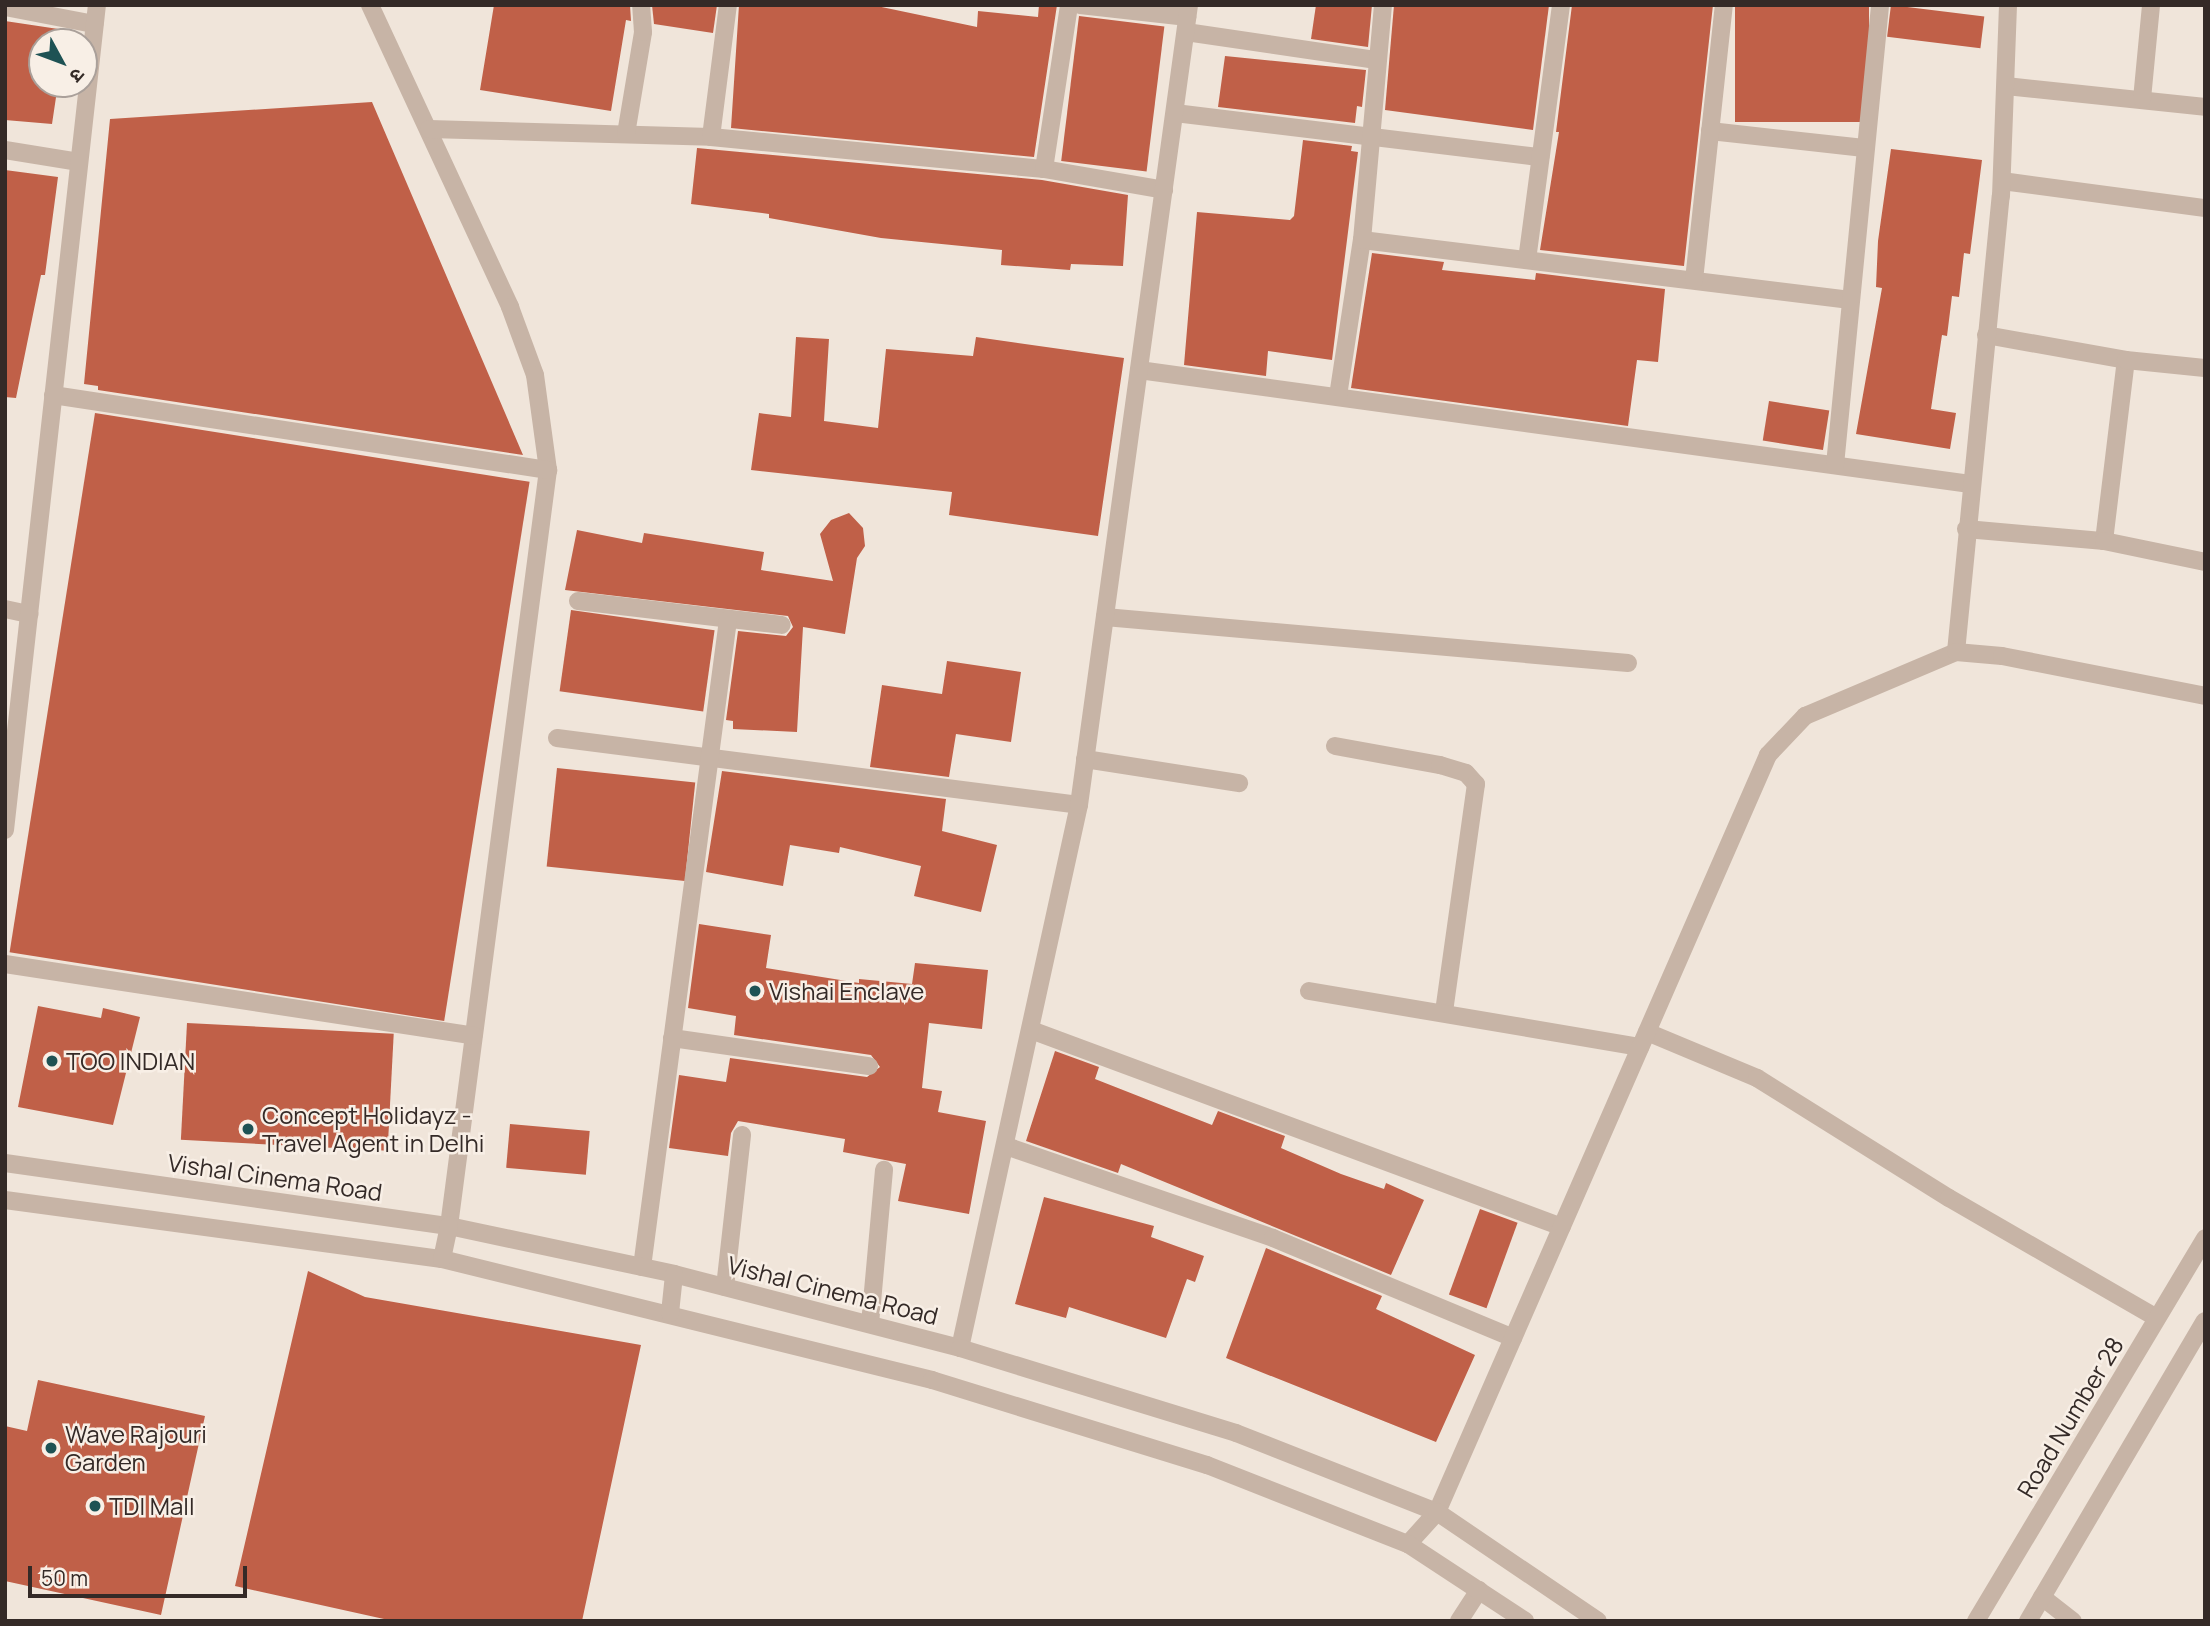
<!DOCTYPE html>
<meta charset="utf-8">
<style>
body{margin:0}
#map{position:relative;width:2210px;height:1626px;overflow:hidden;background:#f0e5da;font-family:Manrope,"Noto Sans Devanagari",sans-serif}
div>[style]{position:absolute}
.building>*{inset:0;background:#c06048;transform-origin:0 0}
.minor>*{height:18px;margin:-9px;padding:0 9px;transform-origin:9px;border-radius:9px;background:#c7b4a6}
.tertiary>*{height:18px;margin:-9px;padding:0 9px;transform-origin:9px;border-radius:9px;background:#c7b4a6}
.dots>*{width:19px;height:19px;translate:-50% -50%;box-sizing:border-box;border:4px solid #f8efe6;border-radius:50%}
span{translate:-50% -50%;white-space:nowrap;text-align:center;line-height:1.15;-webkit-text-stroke:5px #f8efe6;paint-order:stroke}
.poi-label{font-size:24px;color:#342a27}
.left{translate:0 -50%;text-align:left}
.street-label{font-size:24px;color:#342a27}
.frame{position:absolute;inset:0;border:7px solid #342a27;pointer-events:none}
.north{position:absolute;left:28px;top:28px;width:70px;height:70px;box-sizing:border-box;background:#f8efe6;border:2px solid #aaa09a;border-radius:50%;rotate:131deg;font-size:19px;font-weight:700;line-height:28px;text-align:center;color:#342a27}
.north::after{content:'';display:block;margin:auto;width:24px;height:32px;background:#1e5254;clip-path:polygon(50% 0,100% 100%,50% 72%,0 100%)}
.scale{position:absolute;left:28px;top:1566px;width:219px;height:32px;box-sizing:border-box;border:4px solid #342a27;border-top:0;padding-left:9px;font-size:21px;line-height:24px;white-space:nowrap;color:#342a27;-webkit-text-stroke:5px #f8efe6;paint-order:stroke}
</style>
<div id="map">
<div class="building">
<div style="clip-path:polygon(494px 5px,630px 5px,631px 21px,626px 20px,611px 111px,480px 90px)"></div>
<div style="clip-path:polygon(652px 5px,717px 5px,713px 33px,654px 24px)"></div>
<div style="clip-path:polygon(739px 5px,872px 5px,977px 27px,978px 11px,1038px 17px,1039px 5px,1057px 5px,1034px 157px,731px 128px)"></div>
<div style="clip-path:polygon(1316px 5px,1372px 5px,1368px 47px,1311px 39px)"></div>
<div style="clip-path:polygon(1394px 5px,1549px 5px,1533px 130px,1385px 110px)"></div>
<div style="clip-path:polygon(1572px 5px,1713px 5px,1684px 266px,1540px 250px,1559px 132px,1556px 132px)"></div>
<div style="left:1735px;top:5px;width:134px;height:117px"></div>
<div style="left:1891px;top:5px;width:94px;height:32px;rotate:7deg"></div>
<div style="left:1079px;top:16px;width:86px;height:146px;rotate:7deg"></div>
<div style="clip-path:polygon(5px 21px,65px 30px,64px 42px,42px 42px,42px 84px,58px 84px,52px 124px,5px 120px)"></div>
<div style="clip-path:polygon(1225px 56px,1366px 70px,1362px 107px,1357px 106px,1355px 123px,1218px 107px)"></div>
<div style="clip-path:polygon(372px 102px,523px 455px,98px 390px,98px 386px,84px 384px,110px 119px)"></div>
<div style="clip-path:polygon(1303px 140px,1352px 146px,1351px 151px,1358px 152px,1332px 360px,1268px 351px,1266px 376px,1184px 365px,1197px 212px,1290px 220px,1294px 216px)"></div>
<div style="clip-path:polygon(697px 148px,1042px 180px,1128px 195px,1123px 266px,1071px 264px,1070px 270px,1001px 265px,1002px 250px,881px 238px,769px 218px,769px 214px,691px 204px)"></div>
<div style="clip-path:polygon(1891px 149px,1982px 160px,1970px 254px,1964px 253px,1959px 297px,1952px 296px,1947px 336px,1942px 335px,1931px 409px,1956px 413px,1950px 449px,1856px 434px,1882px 288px,1876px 287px,1878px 241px)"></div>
<div style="clip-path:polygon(5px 170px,58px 177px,45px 275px,41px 275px,16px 398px,5px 397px)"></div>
<div style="clip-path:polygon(1372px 253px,1444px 262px,1442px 270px,1535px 280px,1536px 273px,1665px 289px,1658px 362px,1637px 360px,1628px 426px,1351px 388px)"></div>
<div style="clip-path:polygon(796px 337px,829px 339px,824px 421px,878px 428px,886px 349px,973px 356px,976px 337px,1124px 358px,1098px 536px,949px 515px,952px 492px,751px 470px,759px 413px,791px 417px)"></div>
<div style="left:1769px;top:401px;width:61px;height:40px;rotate:9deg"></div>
<div style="left:95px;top:413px;width:440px;height:546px;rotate:9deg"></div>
<div style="clip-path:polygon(849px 513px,863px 528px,865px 546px,857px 558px,845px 634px,803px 627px,797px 732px,733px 729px,733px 721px,726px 720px,738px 631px,786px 636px,793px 627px,788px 616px,565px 590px,577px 530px,642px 543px,644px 533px,764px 552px,761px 570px,833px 581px,820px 534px,831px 520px)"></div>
<div style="left:571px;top:610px;width:145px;height:82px;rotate:8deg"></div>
<div style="clip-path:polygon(947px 661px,1021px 672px,1011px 742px,956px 734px,949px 777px,870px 767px,882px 685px,942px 694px)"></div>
<div style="left:557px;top:768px;width:139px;height:99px;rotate:6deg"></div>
<div style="clip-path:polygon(722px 771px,946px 799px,942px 831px,997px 845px,981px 912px,914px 896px,921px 866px,840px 847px,839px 853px,790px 845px,783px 886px,706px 872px)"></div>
<div style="clip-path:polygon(699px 924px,771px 935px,766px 968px,859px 983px,859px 979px,912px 984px,915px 963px,988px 970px,982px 1029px,929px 1023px,922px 1088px,942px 1091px,938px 1112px,986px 1121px,969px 1214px,898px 1201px,906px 1164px,843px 1152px,845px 1139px,738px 1121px,731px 1133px,728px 1156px,669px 1148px,679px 1075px,726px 1082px,730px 1058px,867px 1077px,880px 1067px,871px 1055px,734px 1035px,736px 1016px,688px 1008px)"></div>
<div style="clip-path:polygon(38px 1006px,101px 1018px,103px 1008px,140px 1017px,113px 1125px,18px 1107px)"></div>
<div style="left:187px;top:1023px;width:207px;height:117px;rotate:3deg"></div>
<div style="clip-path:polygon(1055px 1051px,1099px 1067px,1095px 1079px,1212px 1125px,1218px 1111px,1285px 1136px,1281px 1148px,1341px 1174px,1384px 1189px,1386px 1183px,1424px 1200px,1391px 1275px,1121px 1164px,1118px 1173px,1026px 1141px)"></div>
<div style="left:510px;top:1124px;width:80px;height:44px;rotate:5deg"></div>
<div style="clip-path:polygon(1044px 1197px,1154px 1226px,1151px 1237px,1204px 1256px,1195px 1282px,1187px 1279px,1166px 1338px,1069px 1307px,1066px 1318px,1015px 1304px)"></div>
<div style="left:1480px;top:1209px;width:40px;height:91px;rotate:20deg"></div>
<div style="clip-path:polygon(1266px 1248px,1382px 1296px,1376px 1309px,1475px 1355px,1436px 1442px,1226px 1358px)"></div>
<div style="clip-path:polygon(308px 1271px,365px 1297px,641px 1345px,582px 1621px,393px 1621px,235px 1586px)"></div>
<div style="clip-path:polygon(38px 1380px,205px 1416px,161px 1615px,5px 1581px,5px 1426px,27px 1431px)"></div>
</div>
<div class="minor">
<div style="left:370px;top:5px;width:333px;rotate:65.1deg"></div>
<div style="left:510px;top:307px;width:72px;rotate:69.8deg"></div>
<div style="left:535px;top:375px;width:96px;rotate:82.2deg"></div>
<div style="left:548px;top:470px;width:762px;rotate:97.46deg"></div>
<div style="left:1080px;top:5px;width:108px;rotate:6.4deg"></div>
<div style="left:5px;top:7px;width:91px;rotate:10.8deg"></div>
<div style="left:1186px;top:32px;width:191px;rotate:8.4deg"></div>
<div style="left:2006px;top:86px;width:200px;rotate:6deg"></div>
<div style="left:2142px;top:99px;width:94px;rotate:-84.5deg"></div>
<div style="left:1175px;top:113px;width:368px;rotate:6.9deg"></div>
<div style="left:429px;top:129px;width:282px;rotate:1.6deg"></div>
<div style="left:711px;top:137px;width:335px;rotate:5.5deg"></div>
<div style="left:1044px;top:169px;width:122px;rotate:9.9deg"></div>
<div style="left:1710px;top:131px;width:155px;rotate:6.3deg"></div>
<div style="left:626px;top:134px;width:103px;rotate:-80.5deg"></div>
<div style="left:643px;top:32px;width:27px;rotate:-94deg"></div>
<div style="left:711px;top:137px;width:133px;rotate:-82.7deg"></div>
<div style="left:5px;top:150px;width:75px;rotate:9.2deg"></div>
<div style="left:1044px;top:169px;width:166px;rotate:-81.3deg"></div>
<div style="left:2002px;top:181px;width:205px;rotate:7.6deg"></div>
<div style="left:1362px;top:240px;width:492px;rotate:7deg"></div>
<div style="left:1527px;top:260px;width:257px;rotate:-82.4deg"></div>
<div style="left:1694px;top:280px;width:277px;rotate:-83.8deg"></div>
<div style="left:1986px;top:335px;width:142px;rotate:10.1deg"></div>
<div style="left:1139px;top:370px;width:839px;rotate:7.81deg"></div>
<div style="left:53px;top:395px;width:501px;rotate:8.62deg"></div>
<div style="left:1338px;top:396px;width:158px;rotate:-81.3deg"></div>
<div style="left:1362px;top:240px;width:236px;rotate:-84.9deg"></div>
<div style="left:1835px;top:465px;width:462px;rotate:-84.4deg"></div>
<div style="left:1966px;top:529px;width:139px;rotate:5deg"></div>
<div style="left:2104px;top:541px;width:182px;rotate:-83.1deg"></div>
<div style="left:2126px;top:360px;width:79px;rotate:5.8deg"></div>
<div style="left:2104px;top:541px;width:103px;rotate:11.7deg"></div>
<div style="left:578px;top:601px;width:205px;rotate:6.7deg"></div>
<div style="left:5px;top:609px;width:25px;rotate:12deg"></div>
<div style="left:1105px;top:617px;width:525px;rotate:5.03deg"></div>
<div style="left:1956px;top:652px;width:458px;rotate:-84.4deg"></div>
<div style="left:2001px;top:196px;width:191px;rotate:-87.9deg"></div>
<div style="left:557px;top:738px;width:526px;rotate:7.31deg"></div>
<div style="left:1335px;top:746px;width:107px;rotate:10.3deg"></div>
<div style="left:1440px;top:765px;width:27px;rotate:17deg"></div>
<div style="left:1466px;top:773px;width:15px;rotate:48deg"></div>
<div style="left:1476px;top:784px;width:229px;rotate:98deg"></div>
<div style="left:1085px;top:759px;width:156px;rotate:8.9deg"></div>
<div style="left:5px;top:830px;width:830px;rotate:-83.64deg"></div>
<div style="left:5px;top:964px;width:474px;rotate:8.7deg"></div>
<div style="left:1309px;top:991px;width:336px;rotate:9.6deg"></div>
<div style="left:1031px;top:1030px;width:566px;rotate:20.35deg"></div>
<div style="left:1647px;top:1032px;width:119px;rotate:22.7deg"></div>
<div style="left:1757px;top:1078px;width:226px;rotate:32deg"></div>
<div style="left:1949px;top:1198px;width:240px;rotate:30deg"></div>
<div style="left:672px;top:1038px;width:199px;rotate:8.1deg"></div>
<div style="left:1006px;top:1146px;width:282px;rotate:19deg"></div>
<div style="left:1273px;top:1238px;width:260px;rotate:22.6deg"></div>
<div style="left:642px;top:1267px;width:653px;rotate:-82.43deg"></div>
<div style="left:725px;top:1287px;width:153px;rotate:-83.6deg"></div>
<div style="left:870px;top:1324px;width:155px;rotate:-84.8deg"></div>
<div style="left:960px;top:1348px;width:556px;rotate:-77.64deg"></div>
<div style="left:1079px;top:805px;width:808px;rotate:-82.17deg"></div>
<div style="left:1408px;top:1544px;width:43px;rotate:-47.8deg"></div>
<div style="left:1437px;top:1512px;width:826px;rotate:-66.38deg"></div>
<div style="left:1768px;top:755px;width:54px;rotate:-46.5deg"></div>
<div style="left:1805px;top:716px;width:164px;rotate:-23deg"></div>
<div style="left:1956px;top:652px;width:46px;rotate:5deg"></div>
<div style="left:2002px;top:656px;width:207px;rotate:11.1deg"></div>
<div style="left:2042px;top:1597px;width:39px;rotate:38deg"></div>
<div style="left:1459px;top:1621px;width:37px;rotate:-57deg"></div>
</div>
<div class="tertiary">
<div style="left:5px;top:1163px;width:448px;rotate:8.1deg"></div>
<div style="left:449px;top:1226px;width:230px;rotate:12deg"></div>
<div style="left:674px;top:1274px;width:295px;rotate:14.5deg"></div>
<div style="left:960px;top:1348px;width:289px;rotate:17.1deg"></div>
<div style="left:1236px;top:1433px;width:216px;rotate:21.5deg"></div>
<div style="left:1437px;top:1512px;width:194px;rotate:34.1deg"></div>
<div style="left:5px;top:1200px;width:441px;rotate:7.7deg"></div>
<div style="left:442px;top:1259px;width:505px;rotate:13.87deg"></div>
<div style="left:932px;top:1380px;width:288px;rotate:17.2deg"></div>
<div style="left:1207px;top:1465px;width:216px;rotate:21.5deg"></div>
<div style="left:1408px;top:1544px;width:140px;rotate:33.3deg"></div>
<div style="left:442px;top:1259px;width:34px;rotate:-78deg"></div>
<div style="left:670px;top:1313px;width:39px;rotate:-84deg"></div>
<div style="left:1976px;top:1621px;width:446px;rotate:-59.1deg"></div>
<div style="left:2028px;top:1621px;width:348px;rotate:-59.5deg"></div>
</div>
<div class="dots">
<div style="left:755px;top:991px;background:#1e5254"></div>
<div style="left:52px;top:1061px;background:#1e5254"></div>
<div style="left:248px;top:1129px;background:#1e5254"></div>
<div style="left:51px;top:1448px;background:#1e5254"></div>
<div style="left:95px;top:1506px;background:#1e5254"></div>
</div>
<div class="poi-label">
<span class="left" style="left:769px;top:991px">Vishai Enclave</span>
<span class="left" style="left:66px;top:1061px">TOO INDIAN</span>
<span class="left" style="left:262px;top:1129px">Concept Holidayz -<br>Travel Agent in Delhi</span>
<span class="left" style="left:65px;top:1448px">Wave Rajouri<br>Garden</span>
<span class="left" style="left:109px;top:1506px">TDI Mall</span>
</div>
<div class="street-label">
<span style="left:275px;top:1177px;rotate:8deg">Vishal Cinema Road</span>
<span style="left:833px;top:1290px;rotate:14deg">Vishal Cinema Road</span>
<span style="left:2070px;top:1417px;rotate:-59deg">Road Number 28</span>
</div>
<div class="frame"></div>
<div class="north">उ</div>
<div class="scale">50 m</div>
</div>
